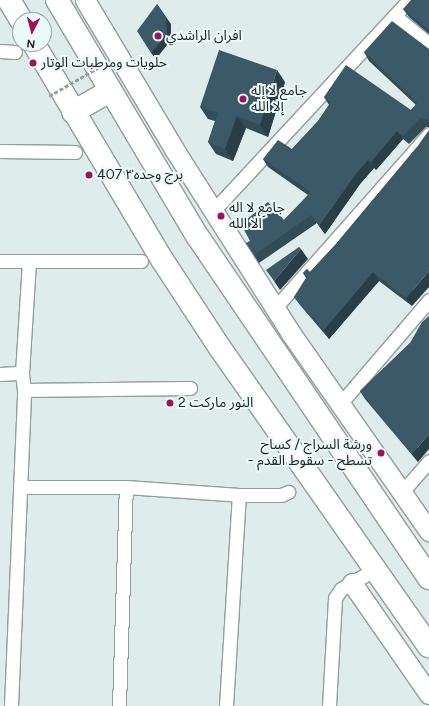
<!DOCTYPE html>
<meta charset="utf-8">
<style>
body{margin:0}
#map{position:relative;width:429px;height:706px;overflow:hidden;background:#deecec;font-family:Figtree,"Noto Sans Arabic",sans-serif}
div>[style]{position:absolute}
.roads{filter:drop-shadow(1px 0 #919e9e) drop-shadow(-1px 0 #919e9e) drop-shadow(0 1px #919e9e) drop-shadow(0 -1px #919e9e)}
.minor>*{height:13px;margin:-6.5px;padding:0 6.5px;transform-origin:6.5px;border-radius:6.5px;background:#fff}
.secondary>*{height:19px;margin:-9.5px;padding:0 9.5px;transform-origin:9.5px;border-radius:9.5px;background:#fff}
.trunk>*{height:22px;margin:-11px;padding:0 11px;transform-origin:11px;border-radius:11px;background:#fff}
.path-bridge>*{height:2.5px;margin-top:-1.25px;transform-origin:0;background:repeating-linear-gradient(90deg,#959f9f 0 4px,transparent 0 6px)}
.wall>*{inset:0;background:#334d58}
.shaded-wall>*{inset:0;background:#293e47}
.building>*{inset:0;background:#3b5966}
.dots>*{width:11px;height:11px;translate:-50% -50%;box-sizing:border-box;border:2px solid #ecf9f9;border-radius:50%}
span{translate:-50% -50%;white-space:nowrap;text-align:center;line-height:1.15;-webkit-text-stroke:4px #ecf9f9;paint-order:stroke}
.poi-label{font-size:14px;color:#212626}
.left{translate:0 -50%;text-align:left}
.right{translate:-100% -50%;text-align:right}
.north{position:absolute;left:12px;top:12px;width:40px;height:40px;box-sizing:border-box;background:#ecf9f9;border:1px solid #9ba5a5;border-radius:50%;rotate:186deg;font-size:11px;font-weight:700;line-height:16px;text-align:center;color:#212626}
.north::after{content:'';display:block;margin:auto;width:14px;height:18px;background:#9d115f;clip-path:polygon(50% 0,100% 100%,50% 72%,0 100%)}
</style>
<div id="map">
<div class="roads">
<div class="minor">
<div style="left:395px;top:16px;width:44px;rotate:39.5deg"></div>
<div style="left:0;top:51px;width:15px;rotate:4deg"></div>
<div style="left:0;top:151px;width:75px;rotate:0.8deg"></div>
<div style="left:213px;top:211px;width:288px;rotate:-47.1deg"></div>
<div style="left:0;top:261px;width:141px"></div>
<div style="left:275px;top:308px;width:232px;rotate:-48.5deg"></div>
<div style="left:0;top:374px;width:22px;rotate:-3deg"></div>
<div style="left:24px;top:390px;width:166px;rotate:-0.7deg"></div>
<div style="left:340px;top:404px;width:137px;rotate:-49.4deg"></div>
<div style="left:20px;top:487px;width:106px"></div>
<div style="left:126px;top:487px;width:113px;rotate:4deg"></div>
<div style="left:239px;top:495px;width:42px"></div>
<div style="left:281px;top:495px;width:8px;rotate:-23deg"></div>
<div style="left:402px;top:492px;width:41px;rotate:-48.9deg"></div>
<div style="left:11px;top:706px;width:316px;rotate:-87.6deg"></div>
<div style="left:24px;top:390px;width:17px;rotate:-97deg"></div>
<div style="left:22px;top:373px;width:111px;rotate:-86.4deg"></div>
<div style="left:119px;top:706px;width:219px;rotate:-88.2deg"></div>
<div style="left:226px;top:706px;width:211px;rotate:-86.5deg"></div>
<div style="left:329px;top:706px;width:108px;rotate:-86.8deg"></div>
<div style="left:335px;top:598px;width:11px;rotate:-56deg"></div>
<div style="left:341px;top:589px;width:39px;rotate:-30deg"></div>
</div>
<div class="secondary">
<div style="left:85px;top:0;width:174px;rotate:59.1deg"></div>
<div style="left:174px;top:149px;width:217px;rotate:57.6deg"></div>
<div style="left:290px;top:332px;width:243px;rotate:55.1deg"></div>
<div style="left:352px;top:583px;width:135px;rotate:55.3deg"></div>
</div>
<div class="trunk">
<div style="left:9px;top:0;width:23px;rotate:59deg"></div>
<div style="left:57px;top:0;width:276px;rotate:59.3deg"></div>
<div style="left:198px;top:237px;width:412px;rotate:55.9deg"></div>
<div style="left:34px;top:44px;width:252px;rotate:59.3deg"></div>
<div style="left:163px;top:261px;width:104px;rotate:56.8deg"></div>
<div style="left:220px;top:348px;width:364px;rotate:55deg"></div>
<div style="left:73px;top:112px;width:43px;rotate:-29.6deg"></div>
</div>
</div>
<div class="path-bridge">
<div style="left:49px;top:96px;width:72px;rotate:-30.1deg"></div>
</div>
<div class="wall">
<div style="clip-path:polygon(429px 0,429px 34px,409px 17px,403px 9px)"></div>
<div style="clip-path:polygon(429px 49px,429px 127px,426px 127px,409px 144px,403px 139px,376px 170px,374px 168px,360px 184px,325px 234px,317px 223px,259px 263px,254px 255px,250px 241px,284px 220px,308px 195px,268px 167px,263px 159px,292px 149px,318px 121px,329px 105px,324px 97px,411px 110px,416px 105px,369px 61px,364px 52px)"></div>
<div style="clip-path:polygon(285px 82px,268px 137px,246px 128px,233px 161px,216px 154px,208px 142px,215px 121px,208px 119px,200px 107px)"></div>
<div style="clip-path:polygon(417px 147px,412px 306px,379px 281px,329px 339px,300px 305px,294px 297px,306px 278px,303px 273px,307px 269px,310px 272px,336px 244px)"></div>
<div style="clip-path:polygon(410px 343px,418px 462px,365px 399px,360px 391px)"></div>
</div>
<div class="shaded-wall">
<div style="clip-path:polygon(157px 4px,171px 24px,171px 40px,156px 59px,151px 53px)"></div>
<div style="clip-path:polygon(277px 70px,285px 82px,268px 137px,260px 125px)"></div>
<div style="clip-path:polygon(237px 116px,246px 128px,233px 161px,225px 149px)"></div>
<div style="clip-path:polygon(397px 131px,403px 139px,376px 170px,371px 162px)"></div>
<div style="clip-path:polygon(368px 160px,374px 168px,360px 184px,325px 234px,319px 226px,355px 175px)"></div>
<div style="clip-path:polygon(301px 249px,308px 259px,280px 290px,274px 281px)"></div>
<div style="clip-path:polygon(429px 271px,429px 287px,412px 306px,406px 298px)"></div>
<div style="clip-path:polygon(373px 272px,379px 281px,329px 339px,324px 330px)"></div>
<div style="clip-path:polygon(429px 434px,429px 449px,418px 462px,412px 454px)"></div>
</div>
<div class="building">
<div style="clip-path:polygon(411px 0,429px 0,429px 30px,403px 9px)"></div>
<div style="clip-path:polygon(157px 4px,166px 18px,167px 34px,151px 53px,137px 31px)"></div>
<div style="clip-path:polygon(392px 21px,429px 49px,429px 121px,429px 120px,420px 118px,403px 136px,397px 131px,371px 162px,368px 160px,355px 175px,319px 226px,311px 215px,254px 255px,246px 243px,250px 241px,241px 224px,268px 202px,284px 220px,311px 192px,263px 159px,278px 140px,292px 149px,318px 121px,331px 102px,324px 97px,346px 65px,411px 110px,417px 103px,364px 52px)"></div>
<div style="clip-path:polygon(219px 50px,277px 70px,260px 125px,237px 116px,225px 149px,208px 142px,218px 113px,200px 107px)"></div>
<div style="clip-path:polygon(429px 130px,429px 271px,406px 298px,373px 272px,324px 330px,294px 297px,307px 277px,303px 273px,307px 269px,309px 273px,336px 244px,417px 147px)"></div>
<div style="clip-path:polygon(299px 247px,301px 249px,274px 281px,266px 270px)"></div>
<div style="clip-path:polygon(429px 316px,429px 434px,412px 454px,360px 391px,410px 343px,422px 322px)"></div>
</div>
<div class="dots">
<div style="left:158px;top:36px;background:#9d115f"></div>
<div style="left:33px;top:63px;background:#9d115f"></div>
<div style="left:243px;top:99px;background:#9d115f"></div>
<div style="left:89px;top:175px;background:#9d115f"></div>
<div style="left:221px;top:216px;background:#9d115f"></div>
<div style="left:170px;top:403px;background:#9d115f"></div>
<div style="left:381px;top:453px;background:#9d115f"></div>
</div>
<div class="poi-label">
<span class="left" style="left:166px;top:36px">افران الراشدي</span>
<span class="left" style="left:41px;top:63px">حلويات ومرطبات الوتار</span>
<span class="left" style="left:251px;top:99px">جامع لا إله<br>إلا الله</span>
<span class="left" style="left:97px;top:175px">برج وحده٣ 407</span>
<span class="left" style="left:229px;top:216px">جامع لا اله<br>الا الله</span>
<span class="left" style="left:178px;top:403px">النور ماركت 2</span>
<span class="right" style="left:372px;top:453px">ورشة السراج / كساح<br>- تسطح - سقوط القدم</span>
</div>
<div class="north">N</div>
</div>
